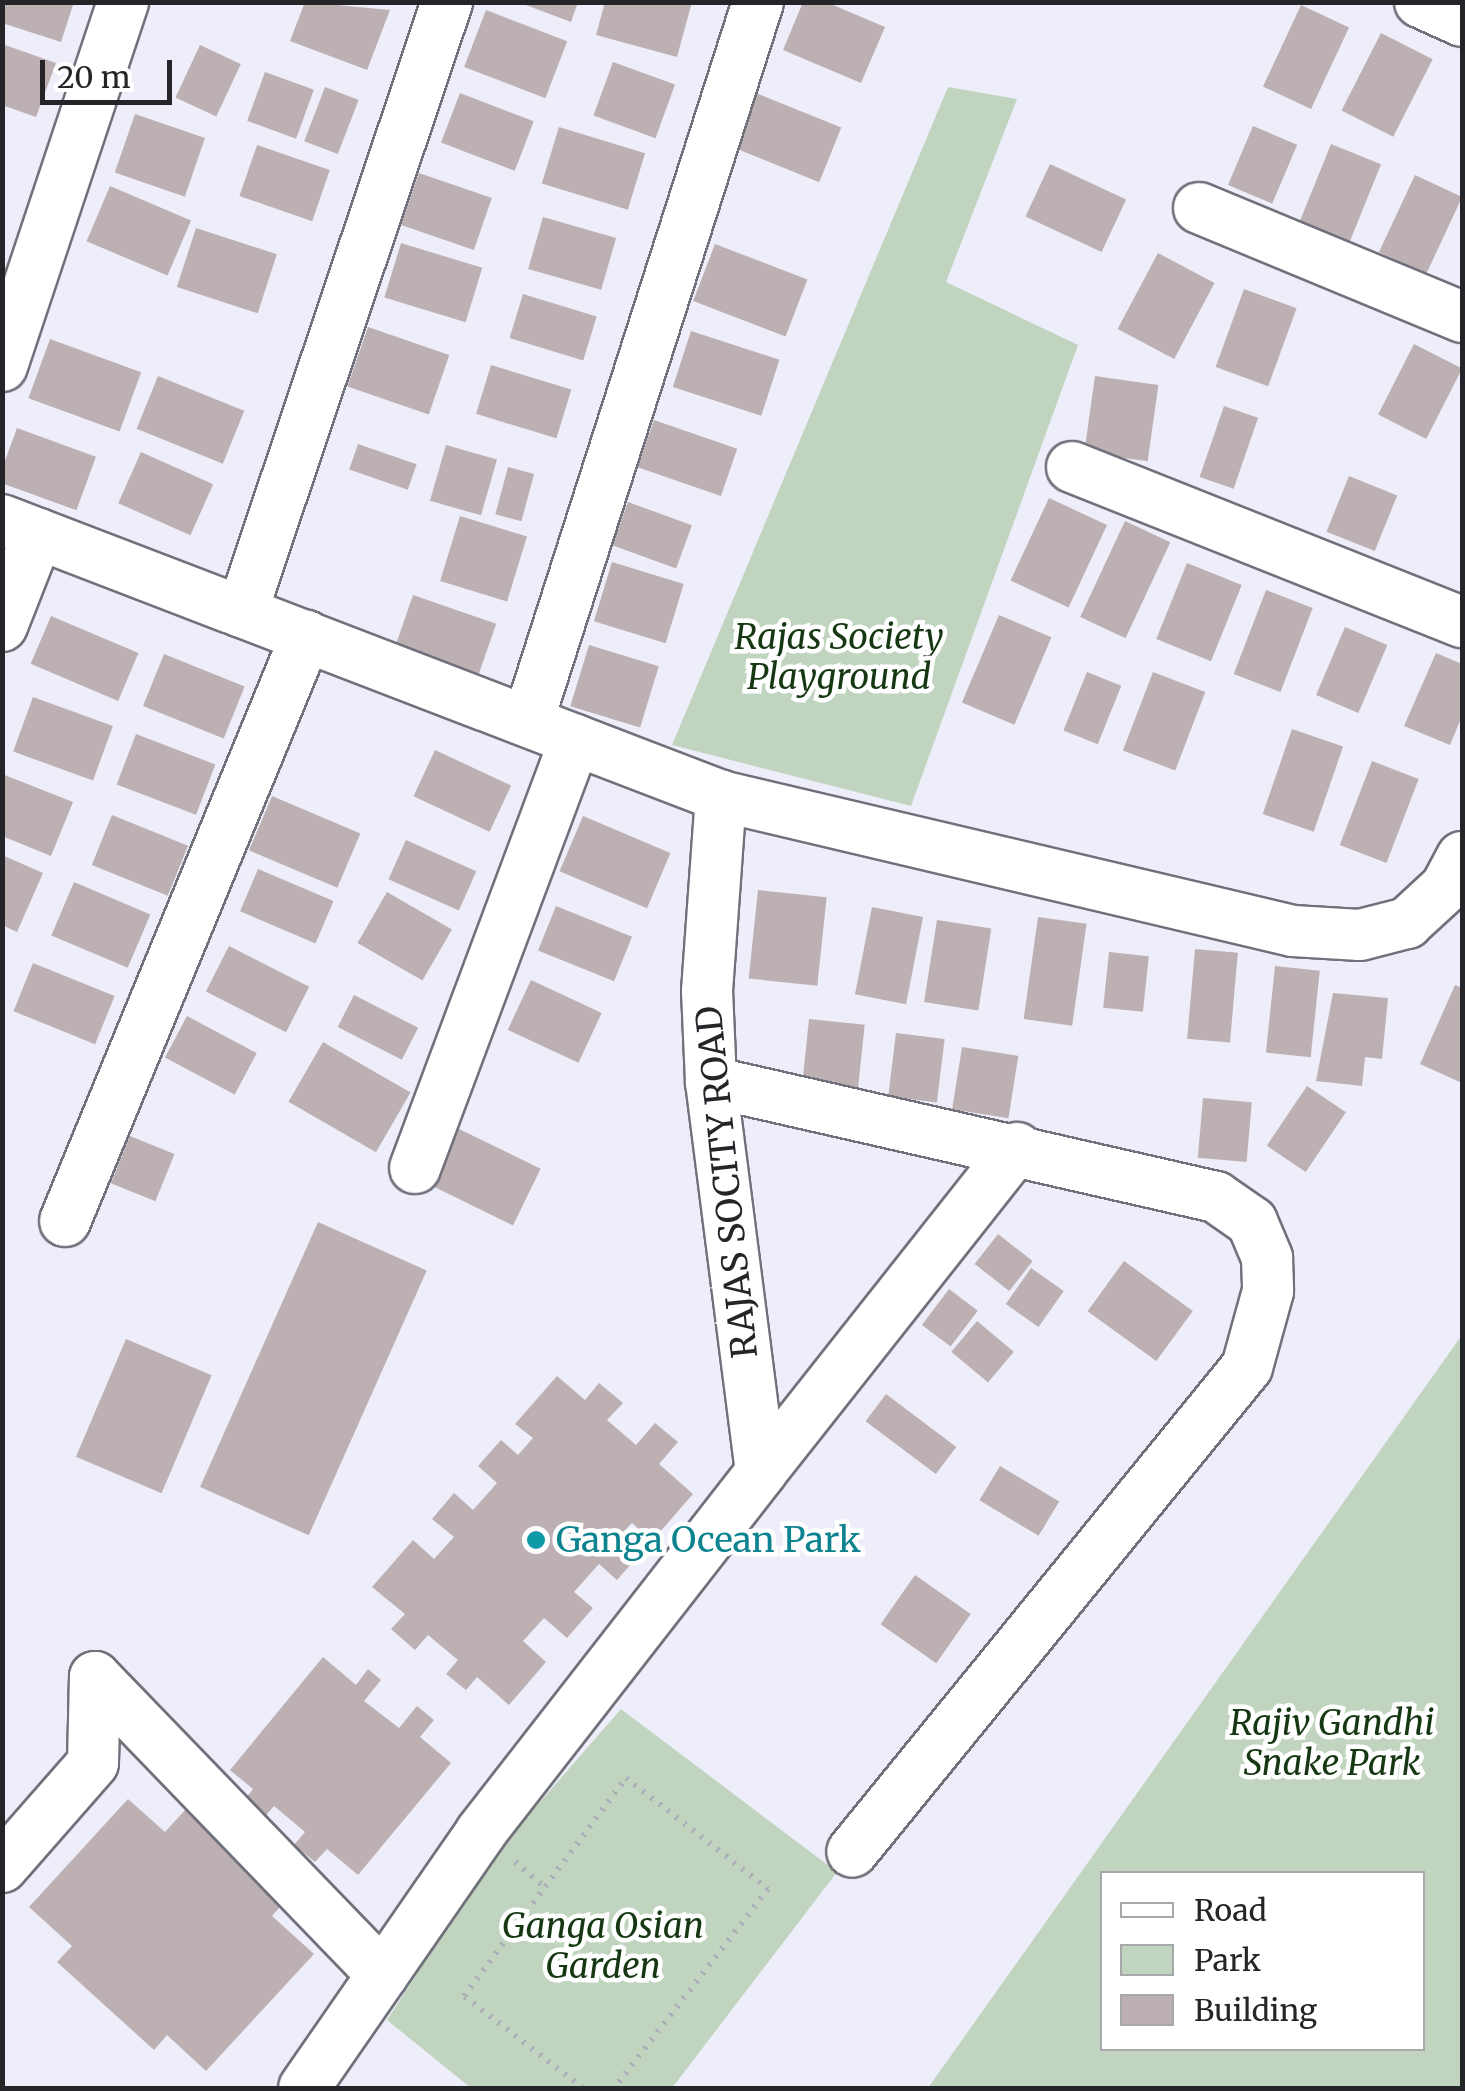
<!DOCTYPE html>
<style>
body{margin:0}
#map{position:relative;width:1465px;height:2091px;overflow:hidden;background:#edeef9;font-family:Merriweather,serif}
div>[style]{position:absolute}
.green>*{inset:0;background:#c1d4bf}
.building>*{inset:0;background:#bdb0b3;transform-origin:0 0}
.path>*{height:6px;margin-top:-3px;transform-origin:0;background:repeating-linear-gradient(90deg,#adaeb7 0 2.5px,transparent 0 10.5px)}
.roads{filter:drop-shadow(2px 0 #70717b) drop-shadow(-2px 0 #70717b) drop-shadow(0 2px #70717b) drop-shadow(0 -2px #70717b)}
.minor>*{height:50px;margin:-25px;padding:0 25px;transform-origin:25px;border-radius:25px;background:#fff}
.dots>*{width:28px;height:28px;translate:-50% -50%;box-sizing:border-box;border:5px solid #fff;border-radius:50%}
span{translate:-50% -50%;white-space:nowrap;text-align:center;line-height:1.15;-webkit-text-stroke:9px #fff;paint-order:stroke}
.park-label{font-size:35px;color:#153712;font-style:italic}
.street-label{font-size:35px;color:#242529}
.culture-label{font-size:35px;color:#0d838f}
.left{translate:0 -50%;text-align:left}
.frame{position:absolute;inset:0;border:5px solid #242529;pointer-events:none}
.legend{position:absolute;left:1100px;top:1871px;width:325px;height:180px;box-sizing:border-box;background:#fff;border:2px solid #a7a8a9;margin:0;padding:12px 18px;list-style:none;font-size:30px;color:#242529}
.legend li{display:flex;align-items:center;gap:20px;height:50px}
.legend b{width:50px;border:2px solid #a7a8a9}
.scale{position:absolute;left:40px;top:60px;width:132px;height:45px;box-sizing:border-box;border:5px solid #242529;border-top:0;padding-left:12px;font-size:30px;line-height:35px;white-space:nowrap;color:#242529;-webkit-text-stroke:8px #fff;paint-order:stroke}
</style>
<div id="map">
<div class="green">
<div style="clip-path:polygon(948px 87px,1017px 99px,946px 282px,1078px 345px,911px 806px,672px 745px)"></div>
<div style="clip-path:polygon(evenodd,1462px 1335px,1462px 2088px,928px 2088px,1462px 1335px,1102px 1874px,1422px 1874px,1422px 2048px,1102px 2048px,1102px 1874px)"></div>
<div style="clip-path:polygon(621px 1709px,837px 1872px,672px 2088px,471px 2088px,387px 2020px,492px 1857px)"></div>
</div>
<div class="building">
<div style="clip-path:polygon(2px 2px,74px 2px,61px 42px,2px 23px)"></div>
<div style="clip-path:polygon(305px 2px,390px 10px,367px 70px,290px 41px)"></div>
<div style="clip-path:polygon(518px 2px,578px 2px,571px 22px)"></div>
<div style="clip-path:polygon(605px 2px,692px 2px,677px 57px,596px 35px)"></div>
<div style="clip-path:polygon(803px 2px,826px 2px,885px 27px,861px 83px,783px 50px)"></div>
<div style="left:1301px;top:5px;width:53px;height:90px;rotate:25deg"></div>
<div style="left:486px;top:10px;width:87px;height:61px;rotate:21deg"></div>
<div style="left:1381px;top:33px;width:58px;height:87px;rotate:27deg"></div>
<div style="clip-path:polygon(2px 44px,56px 63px,36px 117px,2px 105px)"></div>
<div style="left:200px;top:45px;width:45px;height:58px;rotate:25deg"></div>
<div style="left:613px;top:62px;width:66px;height:57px;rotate:20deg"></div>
<div style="left:265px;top:72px;width:52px;height:52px;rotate:20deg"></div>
<div style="left:325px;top:87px;width:36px;height:58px;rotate:21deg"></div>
<div style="left:460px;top:93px;width:79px;height:53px;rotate:21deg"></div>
<div style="left:756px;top:93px;width:92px;height:59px;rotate:22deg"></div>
<div style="left:135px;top:114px;width:74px;height:62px;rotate:19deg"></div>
<div style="left:1253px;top:126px;width:48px;height:64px;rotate:23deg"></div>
<div style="left:559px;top:127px;width:90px;height:59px;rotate:17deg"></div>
<div style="left:1331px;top:144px;width:54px;height:84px;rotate:22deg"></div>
<div style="left:257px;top:145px;width:77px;height:54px;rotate:19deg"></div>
<div style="left:1050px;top:164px;width:84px;height:58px;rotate:25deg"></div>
<div style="left:419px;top:173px;width:77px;height:55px;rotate:19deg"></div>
<div style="left:1415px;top:175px;width:52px;height:85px;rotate:25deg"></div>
<div style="left:110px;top:186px;width:88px;height:60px;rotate:23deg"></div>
<div style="left:543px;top:217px;width:76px;height:54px;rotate:16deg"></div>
<div style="left:196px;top:228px;width:85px;height:62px;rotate:18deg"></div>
<div style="left:401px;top:243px;width:85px;height:57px;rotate:17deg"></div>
<div style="left:715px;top:244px;width:99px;height:61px;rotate:21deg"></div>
<div style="left:1158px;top:253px;width:64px;height:86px;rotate:28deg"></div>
<div style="left:1244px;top:289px;width:56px;height:83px;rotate:20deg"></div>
<div style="left:523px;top:294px;width:77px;height:46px;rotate:17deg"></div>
<div style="left:368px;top:327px;width:86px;height:63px;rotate:19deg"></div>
<div style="left:691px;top:331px;width:93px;height:59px;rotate:18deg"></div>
<div style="left:50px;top:339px;width:97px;height:63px;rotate:20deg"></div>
<div style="left:1414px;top:344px;width:54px;height:79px;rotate:27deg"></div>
<div style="left:491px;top:365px;width:84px;height:51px;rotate:17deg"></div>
<div style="left:158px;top:376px;width:93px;height:57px;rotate:22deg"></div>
<div style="left:1095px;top:376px;width:64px;height:77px;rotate:8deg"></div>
<div style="left:1224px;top:406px;width:36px;height:75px;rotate:19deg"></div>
<div style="left:654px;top:420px;width:88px;height:50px;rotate:19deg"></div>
<div style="left:17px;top:428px;width:84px;height:57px;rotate:20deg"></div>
<div style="left:358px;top:444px;width:62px;height:27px;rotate:19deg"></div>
<div style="left:446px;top:445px;width:53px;height:58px;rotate:16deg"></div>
<div style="left:141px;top:452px;width:79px;height:56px;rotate:24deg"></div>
<div style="left:508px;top:467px;width:27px;height:49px;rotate:15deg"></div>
<div style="left:1349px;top:476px;width:52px;height:60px;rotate:22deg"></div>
<div style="left:1049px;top:498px;width:64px;height:91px;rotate:25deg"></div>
<div style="left:628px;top:502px;width:68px;height:46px;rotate:20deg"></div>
<div style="left:460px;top:516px;width:70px;height:68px;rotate:17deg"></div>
<div style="left:1125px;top:521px;width:50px;height:106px;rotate:25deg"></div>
<div style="left:612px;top:562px;width:75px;height:62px;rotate:17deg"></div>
<div style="left:1187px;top:563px;width:59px;height:82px;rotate:22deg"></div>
<div style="left:1266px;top:590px;width:50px;height:90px;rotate:21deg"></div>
<div style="left:413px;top:595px;width:88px;height:53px;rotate:19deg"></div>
<div style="left:999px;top:615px;width:57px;height:95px;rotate:23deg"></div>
<div style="left:51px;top:616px;width:95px;height:52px;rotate:23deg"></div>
<div style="left:1345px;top:627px;width:46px;height:74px;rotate:23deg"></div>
<div style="left:589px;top:645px;width:73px;height:64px;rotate:17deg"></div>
<div style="clip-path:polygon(1436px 653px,1462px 664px,1462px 716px,1450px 745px,1404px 726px)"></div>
<div style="left:164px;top:654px;width:87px;height:56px;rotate:22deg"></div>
<div style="left:1087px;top:672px;width:37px;height:63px;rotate:22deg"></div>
<div style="left:1153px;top:672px;width:56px;height:84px;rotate:21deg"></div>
<div style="left:33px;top:697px;width:85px;height:58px;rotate:20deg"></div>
<div style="left:1292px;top:729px;width:54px;height:90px;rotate:19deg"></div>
<div style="left:136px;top:734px;width:85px;height:54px;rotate:21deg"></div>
<div style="left:435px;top:750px;width:84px;height:51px;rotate:25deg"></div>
<div style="left:1372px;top:761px;width:50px;height:90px;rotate:21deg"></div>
<div style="clip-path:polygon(2px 774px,73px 802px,51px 856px,2px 836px)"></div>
<div style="left:272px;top:796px;width:96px;height:59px;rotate:23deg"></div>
<div style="left:112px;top:815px;width:82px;height:54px;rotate:22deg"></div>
<div style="left:583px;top:816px;width:95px;height:60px;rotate:23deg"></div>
<div style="left:406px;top:840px;width:77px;height:43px;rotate:24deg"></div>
<div style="clip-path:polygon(2px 855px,43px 873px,17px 932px,2px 925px)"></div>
<div style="left:258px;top:869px;width:82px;height:46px;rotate:23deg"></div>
<div style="left:74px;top:882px;width:83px;height:58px;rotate:23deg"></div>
<div style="left:758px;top:890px;width:69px;height:89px;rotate:6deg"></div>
<div style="left:387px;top:892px;width:75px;height:59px;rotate:30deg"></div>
<div style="left:556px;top:906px;width:82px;height:48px;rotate:22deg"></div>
<div style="left:872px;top:907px;width:52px;height:89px;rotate:11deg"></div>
<div style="left:1038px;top:917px;width:49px;height:103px;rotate:8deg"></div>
<div style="left:937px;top:920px;width:55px;height:83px;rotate:9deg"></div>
<div style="left:229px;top:946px;width:90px;height:51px;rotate:27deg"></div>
<div style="left:1195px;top:949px;width:43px;height:90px;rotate:5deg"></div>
<div style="left:1109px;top:952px;width:40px;height:56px;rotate:6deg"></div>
<div style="left:33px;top:963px;width:88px;height:52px;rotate:22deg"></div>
<div style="left:1275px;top:966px;width:45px;height:87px;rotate:6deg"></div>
<div style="left:531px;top:980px;width:78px;height:55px;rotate:25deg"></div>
<div style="clip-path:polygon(1455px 985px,1462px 988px,1462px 1083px,1420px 1064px)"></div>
<div style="clip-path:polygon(1333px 993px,1388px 998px,1382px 1059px,1365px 1057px,1362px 1086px,1316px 1081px)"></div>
<div style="left:354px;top:995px;width:72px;height:36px;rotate:27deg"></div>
<div style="left:187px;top:1016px;width:79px;height:47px;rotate:28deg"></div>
<div style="left:809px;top:1019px;width:56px;height:64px;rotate:6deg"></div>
<div style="left:896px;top:1033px;width:49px;height:64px;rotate:7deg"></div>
<div style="left:323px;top:1042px;width:101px;height:69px;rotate:30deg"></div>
<div style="left:962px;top:1047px;width:57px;height:63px;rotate:9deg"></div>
<div style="left:1307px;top:1086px;width:47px;height:72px;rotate:34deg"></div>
<div style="left:1203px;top:1098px;width:49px;height:60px;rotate:5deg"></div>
<div style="left:457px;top:1128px;width:93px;height:63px;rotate:26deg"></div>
<div style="left:130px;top:1136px;width:48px;height:51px;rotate:22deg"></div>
<div style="left:318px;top:1222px;width:119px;height:290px;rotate:24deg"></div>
<div style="left:998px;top:1234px;width:44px;height:38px;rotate:38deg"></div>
<div style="left:1124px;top:1261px;width:85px;height:62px;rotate:36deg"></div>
<div style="left:1031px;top:1268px;width:40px;height:44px;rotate:35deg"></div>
<div style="left:949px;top:1289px;width:36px;height:45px;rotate:37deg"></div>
<div style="left:977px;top:1321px;width:48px;height:40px;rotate:40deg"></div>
<div style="left:126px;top:1339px;width:93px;height:128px;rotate:23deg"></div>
<div style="clip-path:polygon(557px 1376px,585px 1400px,599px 1383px,623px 1403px,607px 1420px,636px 1445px,655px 1423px,678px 1442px,659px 1464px,693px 1494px,652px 1541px,632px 1523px,618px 1538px,638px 1556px,617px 1580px,599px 1564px,574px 1592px,593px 1608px,567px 1638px,544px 1618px,523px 1641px,546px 1662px,509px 1705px,477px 1677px,466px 1690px,446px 1674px,458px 1660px,428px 1635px,415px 1650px,391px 1629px,405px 1614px,372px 1587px,413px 1540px,434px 1559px,454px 1537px,432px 1519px,454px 1493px,473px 1510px,497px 1483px,478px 1466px,501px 1440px,518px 1455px,533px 1438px,515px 1424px)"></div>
<div style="left:886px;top:1394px;width:88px;height:34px;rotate:37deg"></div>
<div style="left:1000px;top:1466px;width:69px;height:40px;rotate:31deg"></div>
<div style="left:915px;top:1575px;width:68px;height:60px;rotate:35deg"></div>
<div style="clip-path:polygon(323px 1657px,356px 1685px,368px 1669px,381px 1680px,364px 1701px,399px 1728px,417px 1706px,434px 1720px,420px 1737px,451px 1763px,358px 1875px,327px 1849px,315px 1862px,294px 1845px,305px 1832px,274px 1806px,257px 1826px,237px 1809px,253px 1789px,230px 1770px)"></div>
<div style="clip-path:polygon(128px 1799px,165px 1832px,186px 1809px,285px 1901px,272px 1916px,314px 1954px,206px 2071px,167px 2035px,154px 2050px,57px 1962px,72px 1946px,29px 1907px)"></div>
</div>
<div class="path">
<div style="left:515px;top:1862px;width:39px;rotate:40deg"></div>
<div style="left:583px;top:2088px;width:150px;rotate:-142.3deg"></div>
<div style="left:464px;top:1996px;width:272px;rotate:-53.4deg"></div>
<div style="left:626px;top:1778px;width:180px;rotate:38deg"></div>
<div style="left:768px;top:1889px;width:252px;rotate:127.7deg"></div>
</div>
<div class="roads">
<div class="minor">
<div style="left:1420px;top:2px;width:46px;rotate:24.3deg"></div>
<div style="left:1199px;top:208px;width:285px;rotate:22.5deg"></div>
<div style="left:2px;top:366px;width:384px;rotate:-71.6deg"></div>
<div style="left:1072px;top:467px;width:420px;rotate:21.7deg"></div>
<div style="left:2px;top:520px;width:770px;rotate:21deg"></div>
<div style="left:721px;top:796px;width:588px;rotate:13.28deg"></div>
<div style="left:1293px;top:931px;width:67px;rotate:3.4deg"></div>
<div style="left:1360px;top:935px;width:49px;rotate:-14.3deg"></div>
<div style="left:1407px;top:923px;width:53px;rotate:-42.7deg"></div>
<div style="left:1446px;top:887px;width:34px;rotate:-62deg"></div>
<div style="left:242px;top:612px;width:644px;rotate:-71.42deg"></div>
<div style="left:2px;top:626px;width:99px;rotate:-68.6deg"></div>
<div style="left:528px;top:721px;width:755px;rotate:-72.26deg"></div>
<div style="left:711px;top:1082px;width:518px;rotate:12.83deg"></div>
<div style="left:1216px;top:1197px;width:44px;rotate:34.8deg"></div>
<div style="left:1252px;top:1222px;width:39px;rotate:67deg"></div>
<div style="left:1267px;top:1258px;width:33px;rotate:88deg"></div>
<div style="left:1268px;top:1291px;width:79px;rotate:105.4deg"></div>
<div style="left:1247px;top:1367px;width:625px;rotate:129.16deg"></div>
<div style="left:415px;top:1168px;width:457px;rotate:-69.5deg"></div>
<div style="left:65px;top:1221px;width:633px;rotate:-67.61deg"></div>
<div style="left:761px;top:1472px;width:413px;rotate:-51.7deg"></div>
<div style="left:2px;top:1867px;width:138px;rotate:-48.8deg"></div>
<div style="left:93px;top:1763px;width:86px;rotate:-88.7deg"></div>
<div style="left:95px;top:1677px;width:414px;rotate:46deg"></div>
<div style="left:304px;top:2088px;width:311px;rotate:-55.3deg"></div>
<div style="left:481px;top:1832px;width:456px;rotate:-52.1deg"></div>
<div style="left:761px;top:1472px;width:393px;rotate:-97.3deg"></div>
<div style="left:711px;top:1082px;width:91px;rotate:-92.5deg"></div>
<div style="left:707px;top:991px;width:196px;rotate:-85.9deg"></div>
</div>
</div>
<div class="dots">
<div style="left:536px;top:1540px;background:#0f9aa8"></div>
</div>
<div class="park-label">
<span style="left:839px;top:657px">Rajas Society<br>Playground</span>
<span style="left:1332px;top:1743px">Rajiv Gandhi<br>Snake Park</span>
<span style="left:603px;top:1946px">Ganga Osian<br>Garden</span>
</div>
<div class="street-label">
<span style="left:727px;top:1182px;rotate:-96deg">RAJAS SOCITY ROAD</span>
</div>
<div class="culture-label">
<span class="left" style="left:556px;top:1540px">Ganga Ocean Park</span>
</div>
<div class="frame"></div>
<ul class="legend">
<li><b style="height:12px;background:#fff"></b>Road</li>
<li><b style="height:28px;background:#c1d4bf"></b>Park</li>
<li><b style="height:28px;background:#bdb0b3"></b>Building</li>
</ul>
<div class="scale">20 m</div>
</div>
